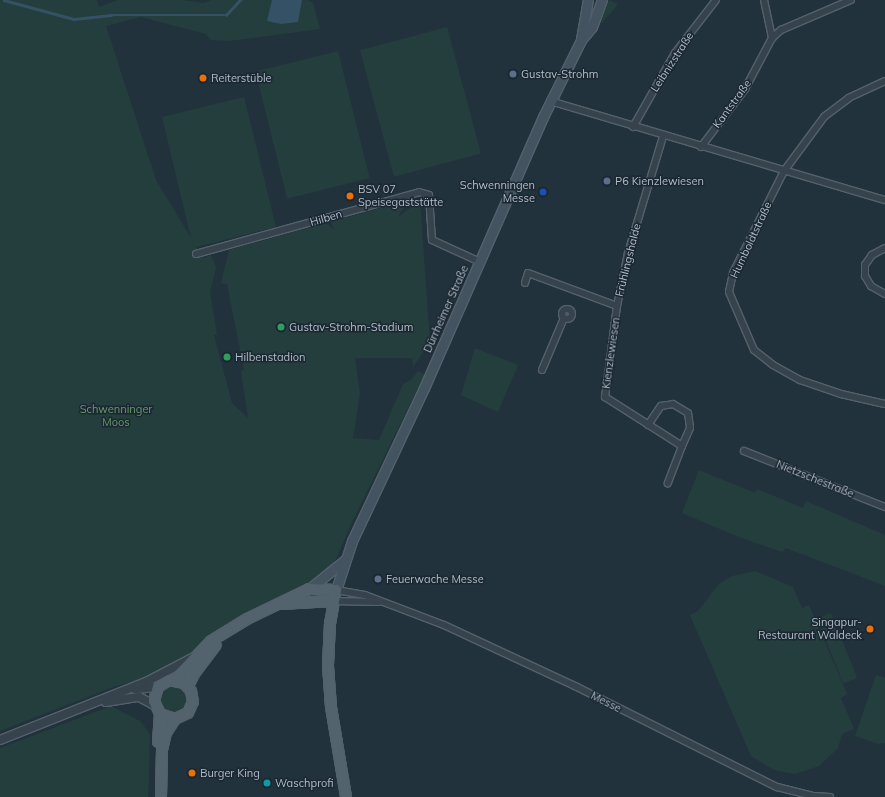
<!DOCTYPE html>
<meta charset="utf-8">
<style>
body{margin:0}
#map{position:relative;width:885px;height:797px;overflow:hidden;background:#22323d;font-family:Mulish,sans-serif}
div>[style]{position:absolute}
.green>*{inset:0;background:#243e3d;transform-origin:0 0}
.round{border-radius:50%}
.water>*{inset:0;background:#345165}
.stream>*{height:2.5px;margin:-1.25px;padding:0 1.25px;transform-origin:1.25px;border-radius:1.25px;background:#345165}
.roads{filter:drop-shadow(1px 0 #54616b) drop-shadow(-1px 0 #54616b) drop-shadow(0 1px #54616b) drop-shadow(0 -1px #54616b)}
.minor>*{height:6px;margin:-3px;padding:0 3px;transform-origin:3px;border-radius:3px;background:#36434d}
.minor>.ring{margin:-3px;padding:0;box-sizing:content-box;background:none;border:6px solid #36434d;border-radius:50%}
.tertiary>*{height:8px;margin:-4px;padding:0 4px;transform-origin:4px;border-radius:4px;background:#36434d}
.secondary>*{height:9px;margin:-4.5px;padding:0 4.5px;transform-origin:4.5px;border-radius:4.5px;background:#435360}
.primary>*{height:10px;margin:-5px;padding:0 5px;transform-origin:5px;border-radius:5px;background:#53636d}
.dots>*{width:11px;height:11px;translate:-50% -50%;box-sizing:border-box;border:2px solid #1b2832;border-radius:50%}
span{translate:-50% -50%;white-space:nowrap;text-align:center;line-height:1.15;-webkit-text-stroke:3px #1b2832;paint-order:stroke}
.street-label{font-size:11px;color:#b1bec9}
.poi-label{font-size:11px;color:#b1bec9}
.left{translate:0 -50%;text-align:left}
.right{translate:-100% -50%;text-align:right}
.park-label{font-size:11px;color:#679b69}
</style>
<div id="map">
<div class="green">
<div style="clip-path:polygon(0 0,97px 0,99px 7px,118px 0,182px 0,204px 3px,212px 0,307px 0,313px 3px,320px 29px,229px 41px,211px 40px,206px 34px,141px 17px,106px 26px,156px 180px,191px 238px,162px 117px,244px 97px,276px 227px,196px 247px,203px 258px,211px 255px,216px 267px,210px 293px,217px 335px,214px 335px,216px 343px,232px 403px,248px 418px,241px 371px,244px 370px,227px 284px,221px 283px,229px 250px,326px 223px,334px 230px,331px 222px,420px 197px,406px 204px,398px 217px,420px 201px,430px 342px,413px 367px,412px 358px,355px 358px,360px 394px,353px 438px,379px 440px,403px 384px,411px 380px,418px 371px,425px 374px,352px 522px,336px 559px,323px 577px,272px 600px,234px 621px,178px 663px,152px 676px,113px 687px,0 731px)"></div>
<div style="clip-path:polygon(609px 0,618px 4px,602px 23px,601px 22px)"></div>
<div style="left:447px;top:27px;width:131px;height:90px;rotate:75deg"></div>
<div style="left:338px;top:51px;width:131px;height:85px;rotate:76deg"></div>
<div style="clip-path:polygon(475px 348px,518px 365px,498px 412px,461px 395px)"></div>
<div style="clip-path:polygon(699px 470px,755px 493px,757px 489px,803px 508px,806px 501px,885px 535px,885px 586px,786px 548px,782px 552px,739px 537px,682px 513px)"></div>
<div style="clip-path:polygon(755px 571px,793px 587px,802px 608px,809px 605px,847px 694px,841px 698px,854px 729px,842px 734px,838px 748px,819px 766px,795px 774px,774px 770px,751px 756px,690px 615px,698px 611px,719px 584px,732px 576px)"></div>
<div style="left:831px;top:613px;width:70px;height:15px;rotate:68deg"></div>
<div style="clip-path:polygon(876px 675px,885px 678px,885px 743px,879px 744px,855px 736px)"></div>
<div class="round" style="left:159px;top:685px;width:28px;height:28px"></div>
<div style="clip-path:polygon(111px 706px,140px 721px,150px 734px,148px 797px,0 797px,0 748px)"></div>
</div>
<div class="water">
<div style="clip-path:polygon(272px 0,302px 0,298px 22px,281px 24px,267px 21px)"></div>
</div>
<div class="stream">
<div style="left:4px;top:0;width:73px;rotate:15.2deg"></div>
<div style="left:74px;top:19px;width:37px;rotate:-6deg"></div>
<div style="left:111px;top:15px;width:115px"></div>
<div style="left:226px;top:15px;width:21px;rotate:-47deg"></div>
</div>
<div class="roads">
<div class="minor">
<div style="left:764px;top:0;width:39px;rotate:78deg"></div>
<div style="left:885px;top:81px;width:40px;rotate:155deg"></div>
<div style="left:849px;top:98px;width:31px;rotate:143deg"></div>
<div style="left:824px;top:117px;width:67px;rotate:126.5deg"></div>
<div style="left:784px;top:171px;width:114px;rotate:116.6deg"></div>
<div style="left:733px;top:273px;width:19px;rotate:102deg"></div>
<div style="left:729px;top:292px;width:63px;rotate:66.7deg"></div>
<div style="left:754px;top:350px;width:24px;rotate:38deg"></div>
<div style="left:773px;top:365px;width:31px;rotate:29deg"></div>
<div style="left:800px;top:380px;width:43px;rotate:18.9deg"></div>
<div style="left:841px;top:394px;width:45px;rotate:12.8deg"></div>
<div style="left:550px;top:101px;width:349px;rotate:16.5deg"></div>
<div style="left:633px;top:127px;width:85px;rotate:-60.4deg"></div>
<div style="left:675px;top:53px;width:67px;rotate:-52.3deg"></div>
<div style="left:701px;top:147px;width:73px;rotate:-52.8deg"></div>
<div style="left:745px;top:89px;width:58px;rotate:-62.1deg"></div>
<div style="left:772px;top:38px;width:12px;rotate:-42deg"></div>
<div style="left:781px;top:30px;width:76px;rotate:-23.2deg"></div>
<div style="left:885px;top:248px;width:15px;rotate:152deg"></div>
<div style="left:872px;top:255px;width:12px;rotate:125deg"></div>
<div style="left:865px;top:265px;width:11px;rotate:90deg"></div>
<div style="left:865px;top:276px;width:12px;rotate:59deg"></div>
<div style="left:871px;top:286px;width:16px;rotate:30deg"></div>
<div style="left:196px;top:254px;width:231px;rotate:-15.5deg"></div>
<div style="left:419px;top:192px;width:10px;rotate:17deg"></div>
<div style="left:429px;top:195px;width:45px;rotate:86.2deg"></div>
<div style="left:432px;top:240px;width:53px;rotate:24.6deg"></div>
<div style="left:525px;top:283px;width:10px;rotate:-73deg"></div>
<div style="left:528px;top:273px;width:95px;rotate:20.3deg"></div>
<div style="left:617px;top:306px;width:54px;rotate:-78.3deg"></div>
<div style="left:628px;top:253px;width:122px;rotate:-73.3deg"></div>
<div style="left:617px;top:306px;width:92px;rotate:97.5deg"></div>
<div style="left:605px;top:397px;width:91px;rotate:32.5deg"></div>
<div style="left:682px;top:446px;width:40px;rotate:111deg"></div>
<div class="ring" style="left:562px;top:309px;width:4px;height:4px"></div>
<div style="left:542px;top:370px;width:56px;rotate:-67.1deg"></div>
<div style="left:648px;top:425px;width:23px;rotate:-56deg"></div>
<div style="left:661px;top:406px;width:12px;rotate:-9deg"></div>
<div style="left:673px;top:404px;width:17px;rotate:31deg"></div>
<div style="left:688px;top:413px;width:15px;rotate:82deg"></div>
<div style="left:690px;top:428px;width:20px;rotate:114deg"></div>
<div style="left:744px;top:451px;width:152px;rotate:21.7deg"></div>
<div style="left:336px;top:590px;width:29px;rotate:10deg"></div>
<div style="left:365px;top:595px;width:85px;rotate:20.8deg"></div>
<div style="left:444px;top:625px;width:145px;rotate:25deg"></div>
<div style="left:575px;top:686px;width:226px;rotate:26.6deg"></div>
<div style="left:777px;top:787px;width:36px;rotate:14deg"></div>
<div style="left:812px;top:796px;width:18px;rotate:3deg"></div>
<div style="left:333px;top:601px;width:46px;rotate:1.2deg"></div>
</div>
<div class="tertiary">
<div style="left:135px;top:689px;width:23px;rotate:-5deg"></div>
<div style="left:106px;top:702px;width:33px;rotate:-9deg"></div>
<div style="left:139px;top:697px;width:17px;rotate:28deg"></div>
<div style="left:0;top:740px;width:157px;rotate:-21.7deg"></div>
<div style="left:146px;top:682px;width:54px;rotate:-27.5deg"></div>
</div>
<div class="secondary">
<div style="left:581px;top:39px;width:40px;rotate:-80deg"></div>
<div style="left:309px;top:589px;width:46px;rotate:-38.9deg"></div>
<div style="left:336px;top:590px;width:52px;rotate:-71.9deg"></div>
<div style="left:352px;top:541px;width:169px;rotate:-64.8deg"></div>
<div style="left:424px;top:388px;width:296px;rotate:-66.3deg"></div>
<div style="left:543px;top:117px;width:86px;rotate:-63.7deg"></div>
<div style="left:581px;top:40px;width:17px;rotate:-50deg"></div>
<div style="left:592px;top:27px;width:29px;rotate:-70deg"></div>
</div>
<div class="primary">
<div style="left:281px;top:604px;width:52px;rotate:-3.3deg"></div>
<div style="left:175px;top:679px;width:52px;rotate:-46.5deg"></div>
<div style="left:211px;top:641px;width:42px;rotate:-31.4deg"></div>
<div style="left:247px;top:619px;width:69px;rotate:-25.8deg"></div>
<div style="left:309px;top:589px;width:27px;rotate:2deg"></div>
<div style="left:336px;top:590px;width:34px;rotate:100deg"></div>
<div style="left:330px;top:623px;width:43px;rotate:92.7deg"></div>
<div style="left:328px;top:666px;width:41px;rotate:85.8deg"></div>
<div style="left:331px;top:707px;width:91px;rotate:80.5deg"></div>
<div style="left:188px;top:686px;width:13px;rotate:-63deg"></div>
<div style="left:194px;top:674px;width:36px;rotate:-53deg"></div>
<div style="left:158px;top:742px;width:28px;rotate:-86deg"></div>
<div style="left:161px;top:797px;width:47px;rotate:-88.8deg"></div>
<div style="left:162px;top:750px;width:17px;rotate:-77deg"></div>
<div style="left:166px;top:733px;width:17px;rotate:-57deg"></div>
<div style="left:175px;top:719px;width:14px;rotate:-25deg"></div>
<div style="left:188px;top:713px;width:12px;rotate:-66deg"></div>
<div style="left:193px;top:702px;width:11px;rotate:-100deg"></div>
<div style="left:191px;top:691px;width:11px;rotate:-131deg"></div>
<div style="left:184px;top:683px;width:15px;rotate:-169deg"></div>
<div style="left:169px;top:680px;width:13px;rotate:148deg"></div>
<div style="left:158px;top:687px;width:15px;rotate:106deg"></div>
<div style="left:154px;top:701px;width:14px;rotate:65deg"></div>
<div style="left:160px;top:714px;width:16px;rotate:18deg"></div>
</div>
</div>
<div class="dots">
<div style="left:513px;top:74px;background:#5c6f8a"></div>
<div style="left:203px;top:78px;background:#e8710a"></div>
<div style="left:607px;top:181px;background:#5c6f8a"></div>
<div style="left:543px;top:192px;background:#1a4fb4"></div>
<div style="left:350px;top:196px;background:#e8710a"></div>
<div style="left:281px;top:327px;background:#2e9e5b"></div>
<div style="left:227px;top:357px;background:#2e9e5b"></div>
<div style="left:378px;top:579px;background:#5c6f8a"></div>
<div style="left:870px;top:629px;background:#e8710a"></div>
<div style="left:192px;top:773px;background:#e8710a"></div>
<div style="left:267px;top:783px;background:#0f9aa8"></div>
</div>
<div class="street-label">
<span style="left:672px;top:62px;rotate:-57deg">Leibnizstraße</span>
<span style="left:732px;top:104px;rotate:-54deg">Kantstraße</span>
<span style="left:326px;top:218px;rotate:-16deg">Hilben</span>
<span style="left:751px;top:240px;rotate:-65deg">Humboldtstraße</span>
<span style="left:628px;top:260px;rotate:-76deg">Frühlingshalde</span>
<span style="left:446px;top:309px;rotate:-66deg">Dürrheimer Straße</span>
<span style="left:611px;top:353px;rotate:-82deg">Kienzlewiesen</span>
<span style="left:815px;top:479px;rotate:22deg">Nietzschestraße</span>
<span style="left:606px;top:702px;rotate:27deg">Messe</span>
</div>
<div class="poi-label">
<span class="left" style="left:521px;top:74px">Gustav-Strohm</span>
<span class="left" style="left:211px;top:78px">Reiterstüble</span>
<span class="left" style="left:615px;top:181px">P6 Kienzlewiesen</span>
<span class="right" style="left:535px;top:192px">Schwenningen<br>Messe</span>
<span class="left" style="left:358px;top:196px">BSV 07<br>Speisegaststätte</span>
<span class="left" style="left:289px;top:327px">Gustav-Strohm-Stadium</span>
<span class="left" style="left:235px;top:357px">Hilbenstadion</span>
<span class="left" style="left:386px;top:579px">Feuerwache Messe</span>
<span class="right" style="left:862px;top:629px">Singapur-<br>Restaurant Waldeck</span>
<span class="left" style="left:200px;top:773px">Burger King</span>
<span class="left" style="left:275px;top:783px">Waschprofi</span>
</div>
<div class="park-label">
<span style="left:116px;top:416px">Schwenninger<br>Moos</span>
</div>
</div>
